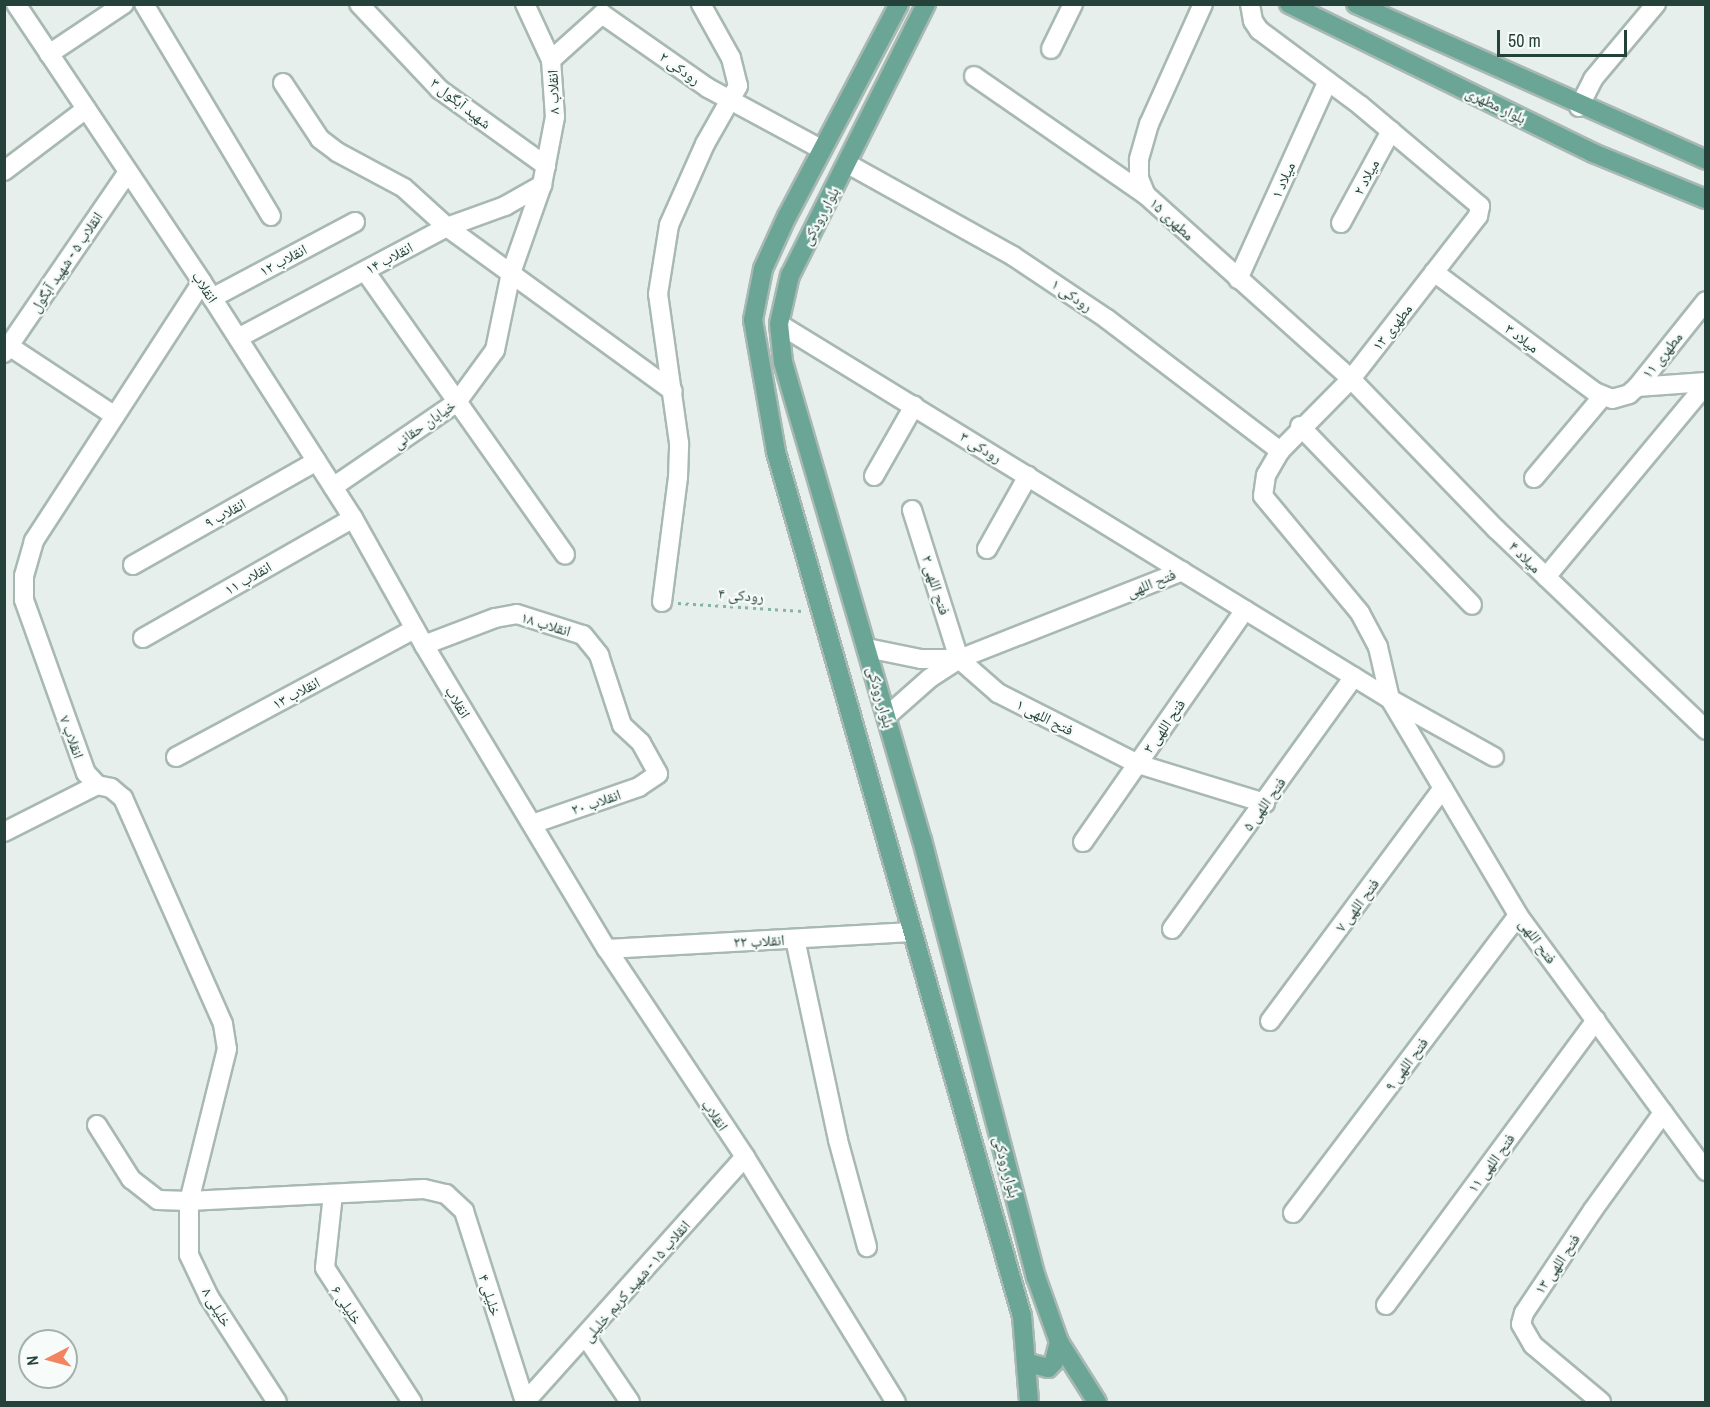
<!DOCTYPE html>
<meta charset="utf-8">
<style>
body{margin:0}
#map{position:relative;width:1710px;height:1407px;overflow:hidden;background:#e6efeb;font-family:"Archivo Narrow","Noto Naskh Arabic",sans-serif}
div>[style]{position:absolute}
.path>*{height:3px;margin-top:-1.5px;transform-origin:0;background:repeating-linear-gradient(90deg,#86b3a5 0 3px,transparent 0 7.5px)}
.roads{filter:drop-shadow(2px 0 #a8b8b2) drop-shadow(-2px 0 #a8b8b2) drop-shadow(0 2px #a8b8b2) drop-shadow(0 -2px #a8b8b2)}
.minor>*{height:18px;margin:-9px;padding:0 9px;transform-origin:9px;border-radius:9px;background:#fff}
.major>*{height:18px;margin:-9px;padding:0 9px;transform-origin:9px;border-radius:9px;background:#6aa596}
span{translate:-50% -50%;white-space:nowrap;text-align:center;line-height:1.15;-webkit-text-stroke:4.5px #f7fbf9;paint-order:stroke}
.street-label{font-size:15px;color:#24423a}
.frame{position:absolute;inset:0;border:6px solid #24423a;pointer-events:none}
.north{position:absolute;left:18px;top:1329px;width:60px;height:60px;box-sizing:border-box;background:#f7fbf9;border:2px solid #a3b1ad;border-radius:50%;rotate:264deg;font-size:16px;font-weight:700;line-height:24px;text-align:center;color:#24423a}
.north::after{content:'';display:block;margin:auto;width:21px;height:27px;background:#f4845f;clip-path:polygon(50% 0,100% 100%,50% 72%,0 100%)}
.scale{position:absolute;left:1497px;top:30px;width:130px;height:27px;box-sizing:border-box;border:3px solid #24423a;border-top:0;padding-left:8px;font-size:18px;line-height:21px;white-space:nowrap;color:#24423a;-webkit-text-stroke:4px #f7fbf9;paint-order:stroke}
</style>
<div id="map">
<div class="path">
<div style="left:678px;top:603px;width:125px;rotate:3.7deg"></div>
</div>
<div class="roads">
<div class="minor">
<div style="left:16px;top:4px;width:334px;rotate:56.2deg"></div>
<div style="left:202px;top:282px;width:280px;rotate:57.4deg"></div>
<div style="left:353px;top:518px;width:145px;rotate:60.8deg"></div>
<div style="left:424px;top:645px;width:355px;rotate:59deg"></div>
<div style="left:607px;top:949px;width:250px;rotate:56.4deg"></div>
<div style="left:745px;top:1157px;width:288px;rotate:58.4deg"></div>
<div style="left:144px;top:4px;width:247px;rotate:59.1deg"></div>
<div style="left:359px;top:4px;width:117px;rotate:46.7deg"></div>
<div style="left:439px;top:89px;width:132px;rotate:35.7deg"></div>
<div style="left:1203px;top:4px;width:132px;rotate:114.2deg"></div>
<div style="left:1149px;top:124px;width:37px;rotate:106deg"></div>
<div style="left:1139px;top:160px;width:18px;rotate:90deg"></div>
<div style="left:1139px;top:178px;width:18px;rotate:68deg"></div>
<div style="left:1146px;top:195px;width:275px;rotate:41.9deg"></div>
<div style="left:1351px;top:379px;width:209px;rotate:46deg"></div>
<div style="left:1496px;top:529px;width:291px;rotate:43.7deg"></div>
<div style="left:1250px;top:4px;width:17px;rotate:80deg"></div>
<div style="left:1253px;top:21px;width:11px;rotate:56deg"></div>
<div style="left:1259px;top:30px;width:126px;rotate:36.6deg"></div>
<div style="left:1360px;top:105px;width:157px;rotate:40.1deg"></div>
<div style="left:1480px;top:206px;width:10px;rotate:101deg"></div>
<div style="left:1478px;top:216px;width:207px;rotate:127.9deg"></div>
<div style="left:1351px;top:379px;width:101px;rotate:134.6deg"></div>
<div style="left:1280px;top:451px;width:28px;rotate:120deg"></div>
<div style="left:1266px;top:475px;width:21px;rotate:98deg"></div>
<div style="left:1263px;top:496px;width:152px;rotate:50.3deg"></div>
<div style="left:1360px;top:613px;width:38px;rotate:62deg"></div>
<div style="left:1378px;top:647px;width:53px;rotate:77deg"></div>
<div style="left:1390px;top:699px;width:251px;rotate:59.3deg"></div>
<div style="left:1518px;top:915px;width:318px;rotate:53.7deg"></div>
<div style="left:1051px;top:49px;width:50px;rotate:-63.9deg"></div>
<div style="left:49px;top:54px;width:90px;rotate:-33.7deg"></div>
<div style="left:551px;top:60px;width:69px;rotate:-42deg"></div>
<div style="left:602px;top:14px;width:129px;rotate:34.9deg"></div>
<div style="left:708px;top:88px;width:128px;rotate:28.4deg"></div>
<div style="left:974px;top:76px;width:209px;rotate:34.7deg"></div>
<div style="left:283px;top:83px;width:67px;rotate:56.5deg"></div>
<div style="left:320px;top:139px;width:21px;rotate:37deg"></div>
<div style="left:337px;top:152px;width:76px;rotate:28.2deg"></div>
<div style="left:404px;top:188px;width:58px;rotate:42.2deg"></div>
<div style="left:447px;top:227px;width:279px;rotate:36deg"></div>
<div style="left:1579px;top:107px;width:31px;rotate:-63deg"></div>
<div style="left:1593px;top:79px;width:98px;rotate:-50deg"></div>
<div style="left:848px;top:164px;width:189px;rotate:29.1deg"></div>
<div style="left:1013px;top:256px;width:113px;rotate:33.8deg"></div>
<div style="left:1107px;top:319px;width:218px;rotate:37.3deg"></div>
<div style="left:4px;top:171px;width:103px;rotate:-37.1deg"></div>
<div style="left:1341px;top:223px;width:105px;rotate:-61.5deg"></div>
<div style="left:365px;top:271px;width:347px;rotate:54.8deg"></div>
<div style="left:1434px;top:272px;width:201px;rotate:36.7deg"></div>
<div style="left:1595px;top:392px;width:18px;rotate:22deg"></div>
<div style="left:1612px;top:399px;width:18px;rotate:-16deg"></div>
<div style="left:1629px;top:394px;width:11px;rotate:-41deg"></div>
<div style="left:1637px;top:387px;width:110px;rotate:-51.3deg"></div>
<div style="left:1238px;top:279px;width:217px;rotate:-65.6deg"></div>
<div style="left:202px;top:282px;width:309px;rotate:123deg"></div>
<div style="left:34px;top:541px;width:36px;rotate:106deg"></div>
<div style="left:24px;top:576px;width:24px;rotate:90deg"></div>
<div style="left:24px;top:600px;width:184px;rotate:70.3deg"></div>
<div style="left:86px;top:773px;width:16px;rotate:47deg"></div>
<div style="left:97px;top:785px;width:14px;rotate:12deg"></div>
<div style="left:111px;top:788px;width:16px;rotate:40deg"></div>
<div style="left:123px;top:798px;width:247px;rotate:66.1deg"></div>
<div style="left:223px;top:1024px;width:25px;rotate:81deg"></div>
<div style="left:227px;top:1049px;width:157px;rotate:104deg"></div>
<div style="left:189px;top:1201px;width:54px;rotate:90deg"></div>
<div style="left:189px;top:1255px;width:47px;rotate:64.5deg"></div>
<div style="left:209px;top:1297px;width:125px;rotate:57.1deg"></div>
<div style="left:212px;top:298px;width:162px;rotate:-28deg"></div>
<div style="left:779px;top:324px;width:717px;rotate:31.54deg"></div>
<div style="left:1390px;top:699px;width:119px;rotate:29.1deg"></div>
<div style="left:238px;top:338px;width:237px;rotate:-28deg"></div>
<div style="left:447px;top:227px;width:62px;rotate:-19.9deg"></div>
<div style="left:505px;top:206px;width:43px;rotate:-29.6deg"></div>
<div style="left:9px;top:346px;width:127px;rotate:33.4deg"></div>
<div style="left:4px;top:353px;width:219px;rotate:-55.6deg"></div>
<div style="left:1637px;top:387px;width:69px;rotate:-4.1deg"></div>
<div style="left:1300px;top:426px;width:248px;rotate:46.1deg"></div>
<div style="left:874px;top:476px;width:81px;rotate:-60.3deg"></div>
<div style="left:1534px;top:478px;width:107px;rotate:-49.9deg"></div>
<div style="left:333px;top:487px;width:150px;rotate:-34.4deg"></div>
<div style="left:457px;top:402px;width:64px;rotate:-53.8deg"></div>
<div style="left:495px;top:350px;width:79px;rotate:-78.3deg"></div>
<div style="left:511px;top:273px;width:93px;rotate:-70.6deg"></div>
<div style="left:542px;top:185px;width:69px;rotate:-79.2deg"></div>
<div style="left:555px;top:117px;width:57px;rotate:-94deg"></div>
<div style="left:551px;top:60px;width:62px;rotate:-114.9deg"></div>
<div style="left:912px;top:510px;width:156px;rotate:72.5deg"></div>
<div style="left:987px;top:549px;width:84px;rotate:-60.7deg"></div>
<div style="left:133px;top:565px;width:211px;rotate:-29.5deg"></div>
<div style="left:1546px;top:577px;width:251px;rotate:-50.3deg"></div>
<div style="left:662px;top:602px;width:126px;rotate:-82.7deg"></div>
<div style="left:678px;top:477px;width:34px;rotate:-88deg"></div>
<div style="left:679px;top:443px;width:150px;rotate:-98deg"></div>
<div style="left:658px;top:294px;width:70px;rotate:-80.9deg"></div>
<div style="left:669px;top:225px;width:89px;rotate:-66deg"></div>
<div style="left:705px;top:144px;width:67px;rotate:-60.4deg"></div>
<div style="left:738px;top:86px;width:29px;rotate:-104deg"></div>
<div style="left:731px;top:58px;width:62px;rotate:-119.1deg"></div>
<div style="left:143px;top:638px;width:242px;rotate:-29.7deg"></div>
<div style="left:424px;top:645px;width:76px;rotate:-20.8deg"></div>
<div style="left:495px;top:618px;width:22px;rotate:-10deg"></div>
<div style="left:517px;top:614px;width:69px;rotate:17.7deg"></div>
<div style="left:583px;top:635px;width:26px;rotate:51deg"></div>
<div style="left:599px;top:655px;width:74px;rotate:71.8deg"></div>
<div style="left:622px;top:725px;width:26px;rotate:43deg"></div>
<div style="left:641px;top:743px;width:35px;rotate:61deg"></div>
<div style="left:658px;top:774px;width:23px;rotate:146deg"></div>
<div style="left:639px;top:787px;width:113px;rotate:160.9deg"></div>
<div style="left:867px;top:648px;width:55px;rotate:11.5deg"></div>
<div style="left:921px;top:659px;width:38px"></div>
<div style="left:959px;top:659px;width:52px;rotate:41.1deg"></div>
<div style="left:998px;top:693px;width:157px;rotate:26.9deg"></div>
<div style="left:1138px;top:764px;width:133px;rotate:17.1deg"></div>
<div style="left:887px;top:716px;width:57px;rotate:-41.5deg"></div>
<div style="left:930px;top:678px;width:35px;rotate:-33deg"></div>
<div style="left:959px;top:659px;width:240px;rotate:-21.5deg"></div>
<div style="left:176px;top:757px;width:271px;rotate:-28.2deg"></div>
<div style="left:4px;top:832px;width:104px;rotate:-26.8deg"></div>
<div style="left:1083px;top:842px;width:283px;rotate:-55.1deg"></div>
<div style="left:1172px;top:929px;width:311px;rotate:-54.2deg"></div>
<div style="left:795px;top:939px;width:206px;rotate:77.9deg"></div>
<div style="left:838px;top:1140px;width:111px;rotate:74.8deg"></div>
<div style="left:607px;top:949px;width:305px;rotate:-3.2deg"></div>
<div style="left:1270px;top:1021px;width:290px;rotate:-53.4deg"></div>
<div style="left:97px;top:1125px;width:64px;rotate:57.8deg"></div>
<div style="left:131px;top:1179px;width:34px;rotate:38deg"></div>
<div style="left:158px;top:1200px;width:31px;rotate:2deg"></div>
<div style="left:189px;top:1201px;width:235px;rotate:-2.9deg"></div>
<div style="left:424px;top:1189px;width:23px;rotate:13deg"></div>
<div style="left:446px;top:1194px;width:25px;rotate:43deg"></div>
<div style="left:464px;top:1211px;width:201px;rotate:72.3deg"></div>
<div style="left:333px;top:1194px;width:74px;rotate:96.2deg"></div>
<div style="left:325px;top:1268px;width:160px;rotate:57deg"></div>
<div style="left:1293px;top:1213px;width:373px;rotate:-52.9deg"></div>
<div style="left:1386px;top:1305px;width:354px;rotate:-53.6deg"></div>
<div style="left:586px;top:1337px;width:78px;rotate:55.9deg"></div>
<div style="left:525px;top:1402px;width:329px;rotate:-48.1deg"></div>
<div style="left:1601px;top:1402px;width:89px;rotate:-140deg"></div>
<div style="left:1533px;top:1345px;width:24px;rotate:-120deg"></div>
<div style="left:1521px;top:1324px;width:11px;rotate:-75deg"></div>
<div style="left:1524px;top:1313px;width:124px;rotate:-56.2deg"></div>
<div style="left:1593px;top:1210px;width:120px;rotate:-54.2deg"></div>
</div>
<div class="major">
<div style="left:899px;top:4px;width:240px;rotate:117.8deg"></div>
<div style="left:787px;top:216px;width:58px;rotate:114.4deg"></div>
<div style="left:763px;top:269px;width:52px;rotate:101.1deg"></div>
<div style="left:753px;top:320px;width:134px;rotate:80.1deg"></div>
<div style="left:776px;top:452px;width:898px;rotate:74.11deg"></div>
<div style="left:1022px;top:1316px;width:86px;rotate:85.3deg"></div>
<div style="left:926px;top:4px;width:303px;rotate:116.6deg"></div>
<div style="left:790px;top:275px;width:50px;rotate:102.7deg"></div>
<div style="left:779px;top:324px;width:38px;rotate:84deg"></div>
<div style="left:783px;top:362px;width:498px;rotate:73.8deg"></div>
<div style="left:922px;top:840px;width:452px;rotate:75.4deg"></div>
<div style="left:1036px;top:1277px;width:69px;rotate:70.5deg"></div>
<div style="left:1059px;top:1342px;width:71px;rotate:57.7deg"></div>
<div style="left:1289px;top:4px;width:339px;rotate:26.1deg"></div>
<div style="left:1593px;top:153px;width:122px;rotate:22.2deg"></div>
<div style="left:1356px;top:4px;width:383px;rotate:24deg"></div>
<div style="left:1028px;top:1363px;width:21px;rotate:14deg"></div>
<div style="left:1048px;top:1368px;width:8px;rotate:-45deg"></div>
<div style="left:1054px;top:1362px;width:21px;rotate:-76deg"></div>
</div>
</div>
<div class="street-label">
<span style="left:680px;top:68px;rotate:35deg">رودکی ۲</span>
<span style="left:553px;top:92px;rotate:-92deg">انقلاب ۸</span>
<span style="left:461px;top:103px;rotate:38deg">شهید آبگول ۳</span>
<span style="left:1496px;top:105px;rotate:26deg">بلوار مطهری</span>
<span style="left:1366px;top:177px;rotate:-62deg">میلاد ۲</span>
<span style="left:1283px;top:180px;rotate:-66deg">میلاد ۱</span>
<span style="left:820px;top:216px;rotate:-62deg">بلوار رودکی</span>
<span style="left:1172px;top:219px;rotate:43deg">مطهری ۱۵</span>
<span style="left:389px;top:258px;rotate:-28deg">انقلاب ۱۴</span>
<span style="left:283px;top:260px;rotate:-28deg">انقلاب ۱۲</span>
<span style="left:66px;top:262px;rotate:-56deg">انقلاب ۵ - شهید آبگول</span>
<span style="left:205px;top:287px;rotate:57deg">انقلاب</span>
<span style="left:1072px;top:295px;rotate:34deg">رودکی ۱</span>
<span style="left:1392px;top:327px;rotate:-52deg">مطهری ۱۳</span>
<span style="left:1522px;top:338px;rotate:37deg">میلاد ۳</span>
<span style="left:1662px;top:355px;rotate:-51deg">مطهری ۱۱</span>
<span style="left:424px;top:424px;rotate:-35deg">خیابان حقانی</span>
<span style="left:981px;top:447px;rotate:31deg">رودکی ۳</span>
<span style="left:225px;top:513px;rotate:-29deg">انقلاب ۹</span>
<span style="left:1525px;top:557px;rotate:44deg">میلاد ۴</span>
<span style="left:248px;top:578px;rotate:-30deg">انقلاب ۱۱</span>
<span style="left:1151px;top:583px;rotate:-22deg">فتح اللهی</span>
<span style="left:936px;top:585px;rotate:72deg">فتح اللهی ۲</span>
<span style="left:741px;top:595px;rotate:4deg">رودکی ۴</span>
<span style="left:546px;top:624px;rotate:17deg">انقلاب ۱۸</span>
<span style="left:296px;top:693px;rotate:-28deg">انقلاب ۱۳</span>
<span style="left:881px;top:697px;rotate:74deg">بلوار رودکی</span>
<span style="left:458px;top:702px;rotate:59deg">انقلاب</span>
<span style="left:1045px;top:717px;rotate:27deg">فتح اللهی ۱</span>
<span style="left:1164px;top:726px;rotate:-55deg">فتح اللهی ۳</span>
<span style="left:72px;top:737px;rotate:70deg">انقلاب ۷</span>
<span style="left:596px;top:802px;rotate:-19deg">انقلاب ۲۰</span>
<span style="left:1264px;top:804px;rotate:-54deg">فتح اللهی ۵</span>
<span style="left:1357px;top:905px;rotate:-53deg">فتح اللهی ۷</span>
<span style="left:759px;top:941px;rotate:-3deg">انقلاب ۲۲</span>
<span style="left:1538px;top:941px;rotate:54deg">فتح اللهی</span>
<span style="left:1406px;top:1064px;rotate:-53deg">فتح اللهی ۹</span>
<span style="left:715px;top:1115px;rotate:55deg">انقلاب</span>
<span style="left:1491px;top:1163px;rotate:-54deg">فتح اللهی ۱۱</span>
<span style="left:1007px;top:1167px;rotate:75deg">بلوار رودکی</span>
<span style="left:1557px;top:1264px;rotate:-56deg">فتح اللهی ۱۳</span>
<span style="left:636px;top:1281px;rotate:-49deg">انقلاب ۱۵ - شهید کریم خلیلی</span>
<span style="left:490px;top:1295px;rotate:72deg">خلیلی ۴</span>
<span style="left:347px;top:1305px;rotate:57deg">خلیلی ۶</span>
<span style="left:217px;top:1307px;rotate:59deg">خلیلی ۸</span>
</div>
<div class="frame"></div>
<div class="north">N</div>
<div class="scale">50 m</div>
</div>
